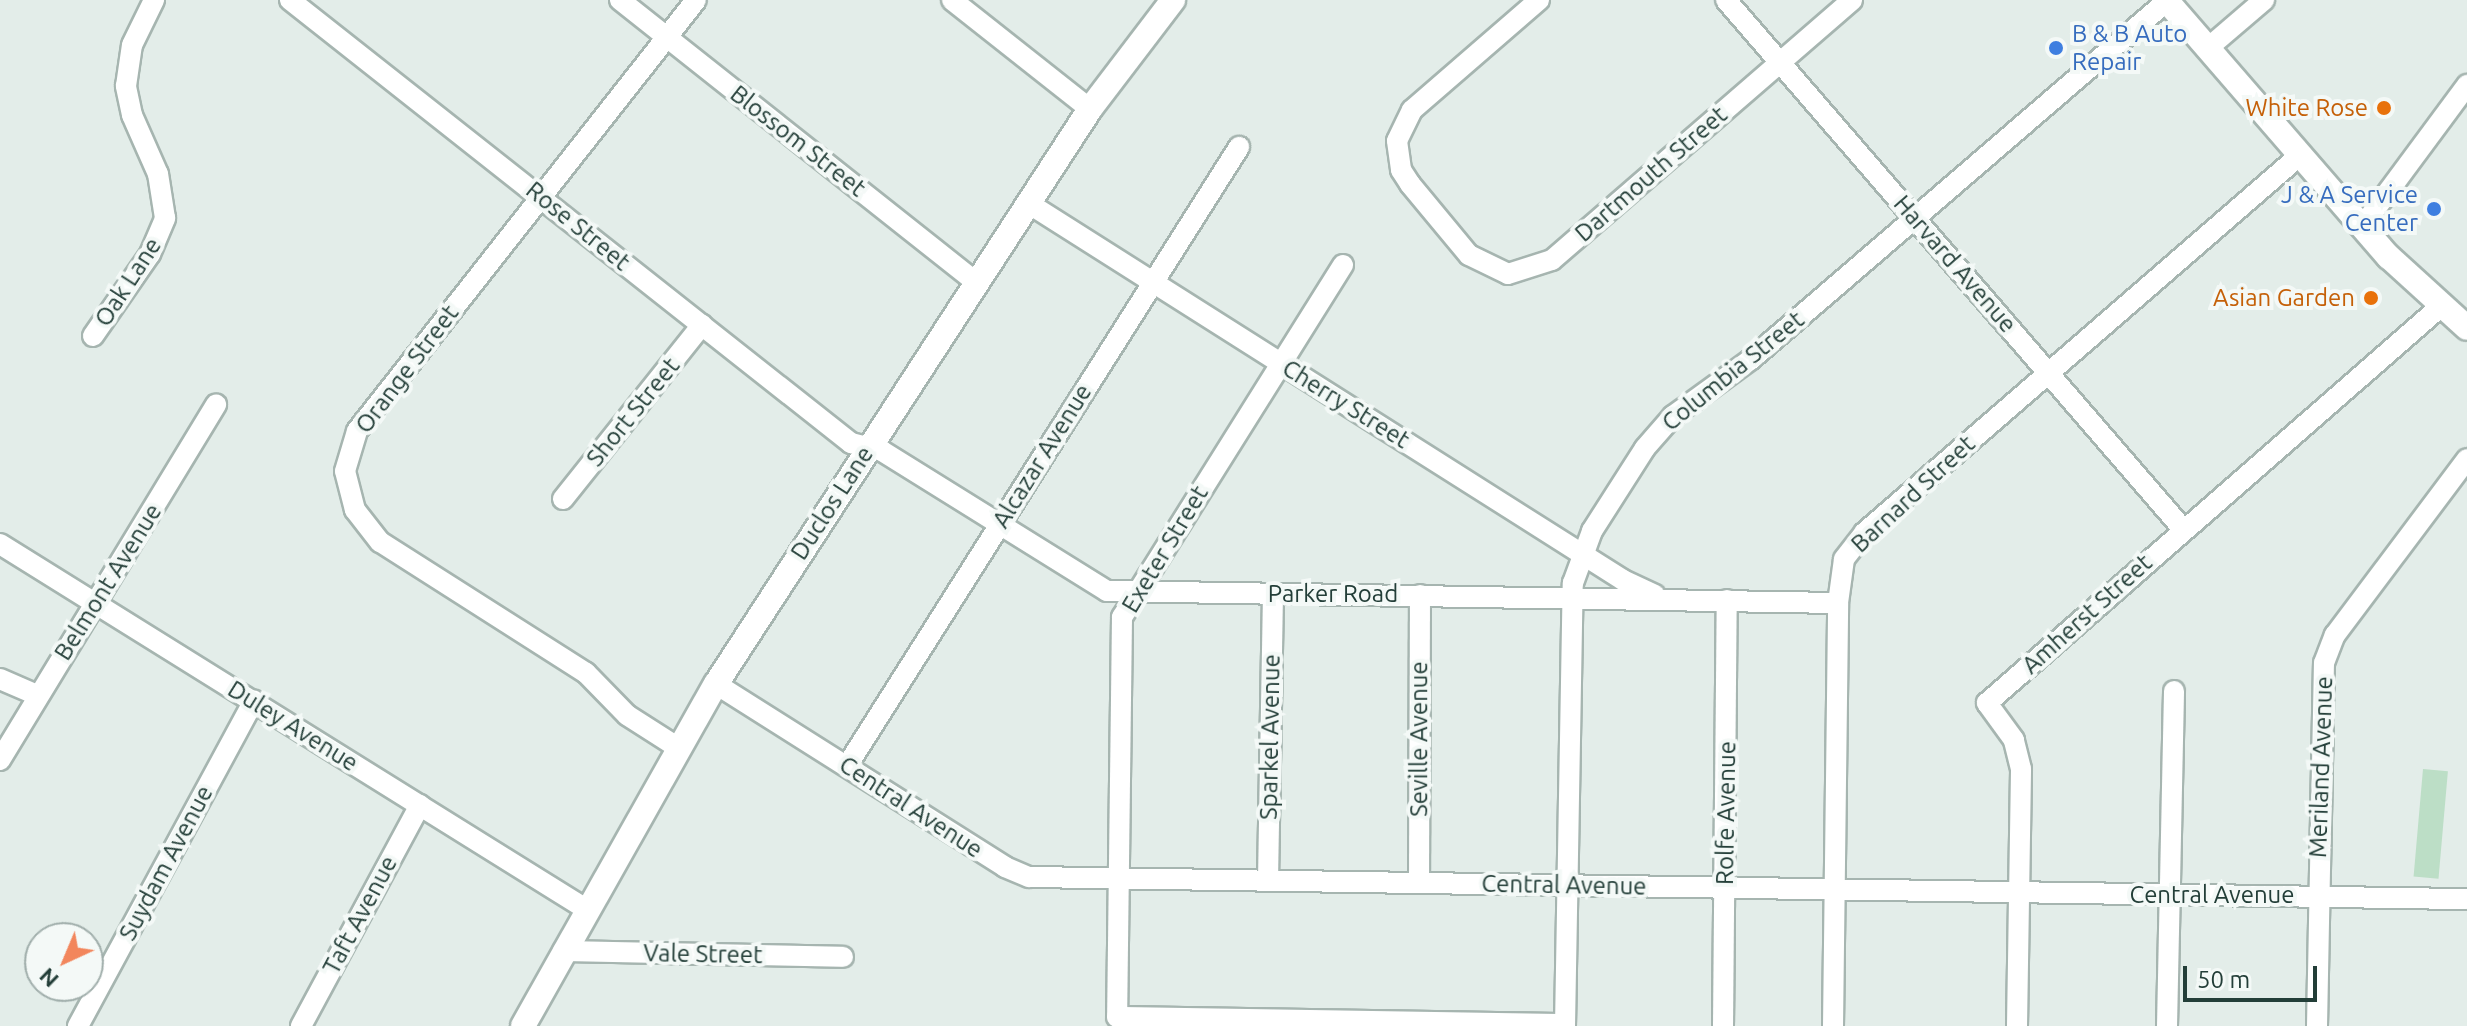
<!DOCTYPE html>
<style>
body{margin:0}
#map{position:relative;width:2467px;height:1026px;overflow:hidden;background:#e3ede9;font-family:Ubuntu,sans-serif}
div>[style]{position:absolute}
.green>*{inset:0;background:#bcdec6;transform-origin:0 0}
.roads{filter:drop-shadow(2px 0 #a6b5b0) drop-shadow(-2px 0 #a6b5b0) drop-shadow(0 2px #a6b5b0) drop-shadow(0 -2px #a6b5b0)}
.street>*{height:20px;margin:-10px;padding:0 10px;transform-origin:10px;border-radius:10px;background:#fff}
.secondary>*{height:24px;margin:-12px;padding:0 12px;transform-origin:12px;border-radius:12px;background:#fff}
.dots>*{width:22px;height:22px;translate:-50% -50%;box-sizing:border-box;border:4px solid #f4f9f7;border-radius:50%}
span{translate:-50% -50%;white-space:nowrap;text-align:center;line-height:1.15;-webkit-text-stroke:8px #f4f9f7;paint-order:stroke}
.shop-label{font-size:24px;color:#366cbe}
.left{translate:0 -50%;text-align:left}
.right{translate:-100% -50%;text-align:right}
.food-label{font-size:24px;color:#c56008}
.street-label{font-size:24px;color:#233e38}
.north{position:absolute;left:24px;top:922px;width:80px;height:80px;box-sizing:border-box;background:#f4f9f7;border:2px solid #a0aeab;border-radius:50%;rotate:224deg;font-size:22px;font-weight:700;line-height:32px;text-align:center;color:#233e38}
.north::after{content:'';display:block;margin:auto;width:28px;height:36px;background:#f2865c;clip-path:polygon(50% 0,100% 100%,50% 72%,0 100%)}
.scale{position:absolute;left:2183px;top:966px;width:134px;height:36px;box-sizing:border-box;border:4px solid #233e38;border-top:0;padding-left:10px;font-size:24px;line-height:28px;white-space:nowrap;color:#233e38;-webkit-text-stroke:6px #f4f9f7;paint-order:stroke}
</style>
<div id="map">
<div class="green">
<div style="left:2423px;top:769px;width:25px;height:108px;rotate:5deg"></div>
</div>
<div class="roads">
<div class="street">
<div style="left:290px;top:0;width:715px;rotate:38.3deg"></div>
<div style="left:851px;top:443px;width:32px;rotate:14deg"></div>
<div style="left:882px;top:451px;width:265px;rotate:31.9deg"></div>
<div style="left:1107px;top:591px;width:731px;rotate:0.94deg"></div>
<div style="left:620px;top:0;width:454px;rotate:38.4deg"></div>
<div style="left:952px;top:0;width:176px;rotate:38.3deg"></div>
<div style="left:1539px;top:0;width:168px;rotate:139.1deg"></div>
<div style="left:1412px;top:110px;width:34px;rotate:116deg"></div>
<div style="left:1397px;top:141px;width:29px;rotate:82deg"></div>
<div style="left:1401px;top:170px;width:17px;rotate:57deg"></div>
<div style="left:1410px;top:184px;width:92px;rotate:50.3deg"></div>
<div style="left:1469px;top:255px;width:43px;rotate:26deg"></div>
<div style="left:1508px;top:274px;width:46px;rotate:-17.7deg"></div>
<div style="left:1552px;top:260px;width:397px;rotate:-40.9deg"></div>
<div style="left:1726px;top:0;width:699px;rotate:49.18deg"></div>
<div style="left:2208px;top:48px;width:74px;rotate:-40.6deg"></div>
<div style="left:1028px;top:203px;width:704px;rotate:32.36deg"></div>
<div style="left:1623px;top:580px;width:35px;rotate:25deg"></div>
<div style="left:2362px;top:227px;width:177px;rotate:-53.5deg"></div>
<div style="left:1343px;top:265px;width:416px;rotate:122.1deg"></div>
<div style="left:1122px;top:617px;width:400px;rotate:90.7deg"></div>
<div style="left:1117px;top:1017px;width:448px;rotate:0.9deg"></div>
<div style="left:93px;top:336px;width:100px;rotate:-55.2deg"></div>
<div style="left:150px;top:254px;width:39px;rotate:-67deg"></div>
<div style="left:165px;top:218px;width:45px;rotate:-99deg"></div>
<div style="left:158px;top:174px;width:64px;rotate:-113.8deg"></div>
<div style="left:132px;top:115px;width:30px;rotate:-102deg"></div>
<div style="left:126px;top:86px;width:41px;rotate:-81.7deg"></div>
<div style="left:132px;top:45px;width:50px;rotate:-63.9deg"></div>
<div style="left:563px;top:499px;width:223px;rotate:-51.4deg"></div>
<div style="left:0;top:544px;width:690px;rotate:31.92deg"></div>
<div style="left:0;top:679px;width:40px;rotate:23.4deg"></div>
<div style="left:716px;top:684px;width:342px;rotate:32.3deg"></div>
<div style="left:1005px;top:867px;width:26px;rotate:23deg"></div>
<div style="left:1029px;top:877px;width:1438px;rotate:0.88deg"></div>
<div style="left:677px;top:747px;width:59px;rotate:-147.4deg"></div>
<div style="left:627px;top:715px;width:59px;rotate:-134.3deg"></div>
<div style="left:586px;top:673px;width:244px;rotate:-147.5deg"></div>
<div style="left:380px;top:542px;width:41px;rotate:-128deg"></div>
<div style="left:355px;top:510px;width:40px;rotate:-104.4deg"></div>
<div style="left:345px;top:471px;width:42px;rotate:-73.3deg"></div>
<div style="left:357px;top:431px;width:548px;rotate:-51.81deg"></div>
<div style="left:0;top:760px;width:416px;rotate:-58.7deg"></div>
<div style="left:847px;top:766px;width:733px;rotate:-57.65deg"></div>
<div style="left:1268px;top:880px;width:286px;rotate:-89deg"></div>
<div style="left:1419px;top:882px;width:287px;rotate:-89.8deg"></div>
<div style="left:563px;top:951px;width:280px;rotate:1.2deg"></div>
<div style="left:78px;top:1026px;width:370px;rotate:-61.6deg"></div>
<div style="left:301px;top:1026px;width:251px;rotate:-61.7deg"></div>
<div style="left:1565px;top:1026px;width:443px;rotate:-89deg"></div>
<div style="left:1573px;top:583px;width:55px;rotate:-69.9deg"></div>
<div style="left:1592px;top:531px;width:98px;rotate:-57.4deg"></div>
<div style="left:1645px;top:448px;width:43px;rotate:-48.8deg"></div>
<div style="left:1673px;top:416px;width:95px;rotate:-36deg"></div>
<div style="left:1750px;top:360px;width:550px;rotate:-40.73deg"></div>
<div style="left:1723px;top:1026px;width:426px;rotate:-89.5deg"></div>
<div style="left:1833px;top:1026px;width:423px;rotate:-89.3deg"></div>
<div style="left:1838px;top:603px;width:44px;rotate:-82.2deg"></div>
<div style="left:1844px;top:559px;width:33px;rotate:-52deg"></div>
<div style="left:1864px;top:533px;width:577px;rotate:-40.92deg"></div>
<div style="left:2017px;top:1026px;width:257px;rotate:-89.1deg"></div>
<div style="left:2021px;top:769px;width:30px;rotate:-104deg"></div>
<div style="left:2014px;top:740px;width:46px;rotate:-126.1deg"></div>
<div style="left:1987px;top:703px;width:602px;rotate:-41.16deg"></div>
<div style="left:2167px;top:1026px;width:335px;rotate:-88.8deg"></div>
<div style="left:2317px;top:1026px;width:363px;rotate:-88.9deg"></div>
<div style="left:2324px;top:663px;width:30px;rotate:-69deg"></div>
<div style="left:2335px;top:635px;width:220px;rotate:-53.1deg"></div>
</div>
<div class="secondary">
<div style="left:2166px;top:0;width:340px;rotate:49.1deg"></div>
<div style="left:2389px;top:257px;width:105px;rotate:42.3deg"></div>
<div style="left:523px;top:1026px;width:393px;rotate:-60.6deg"></div>
<div style="left:716px;top:684px;width:686px;rotate:-56.96deg"></div>
<div style="left:1090px;top:109px;width:137px;rotate:-52.7deg"></div>
</div>
</div>
<div class="dots">
<div style="left:2056px;top:48px;background:#3f7fe0"></div>
<div style="left:2384px;top:108px;background:#e8710a"></div>
<div style="left:2434px;top:209px;background:#3f7fe0"></div>
<div style="left:2371px;top:298px;background:#e8710a"></div>
</div>
<div class="shop-label">
<span class="left" style="left:2072px;top:48px">B &amp; B Auto<br>Repair</span>
<span class="right" style="left:2418px;top:209px">J &amp; A Service<br>Center</span>
</div>
<div class="food-label">
<span class="right" style="left:2368px;top:108px">White Rose</span>
<span class="right" style="left:2355px;top:298px">Asian Garden</span>
</div>
<div class="street-label">
<span style="left:798px;top:141px;rotate:38deg">Blossom Street</span>
<span style="left:1651px;top:174px;rotate:-41deg">Dartmouth Street</span>
<span style="left:578px;top:226px;rotate:39deg">Rose Street</span>
<span style="left:1955px;top:264px;rotate:49deg">Harvard Avenue</span>
<span style="left:128px;top:282px;rotate:-57deg">Oak Lane</span>
<span style="left:407px;top:369px;rotate:-53deg">Orange Street</span>
<span style="left:1733px;top:371px;rotate:-39deg">Columbia Street</span>
<span style="left:1346px;top:404px;rotate:32deg">Cherry Street</span>
<span style="left:633px;top:412px;rotate:-51deg">Short Street</span>
<span style="left:1042px;top:456px;rotate:-58deg">Alcazar Avenue</span>
<span style="left:1913px;top:494px;rotate:-43deg">Barnard Street</span>
<span style="left:832px;top:503px;rotate:-57deg">Duclos Lane</span>
<span style="left:1165px;top:549px;rotate:-59deg">Exeter Street</span>
<span style="left:108px;top:582px;rotate:-58deg">Belmont Avenue</span>
<span style="left:1333px;top:594px">Parker Road</span>
<span style="left:2087px;top:614px;rotate:-42deg">Amherst Street</span>
<span style="left:293px;top:726px;rotate:32deg">Duley Avenue</span>
<span style="left:1270px;top:737px;rotate:-89deg">Sparkel Avenue</span>
<span style="left:1419px;top:739px;rotate:-90deg">Seville Avenue</span>
<span style="left:2321px;top:767px;rotate:-88deg">Meriland Avenue</span>
<span style="left:911px;top:807px;rotate:33deg">Central Avenue</span>
<span style="left:1726px;top:813px;rotate:-89deg">Rolfe Avenue</span>
<span style="left:166px;top:863px;rotate:-62deg">Suydam Avenue</span>
<span style="left:1564px;top:885px;rotate:1deg">Central Avenue</span>
<span style="left:2212px;top:895px">Central Avenue</span>
<span style="left:360px;top:915px;rotate:-62deg">Taft Avenue</span>
<span style="left:703px;top:954px;rotate:1deg">Vale Street</span>
</div>
<div class="north">N</div>
<div class="scale">50 m</div>
</div>
